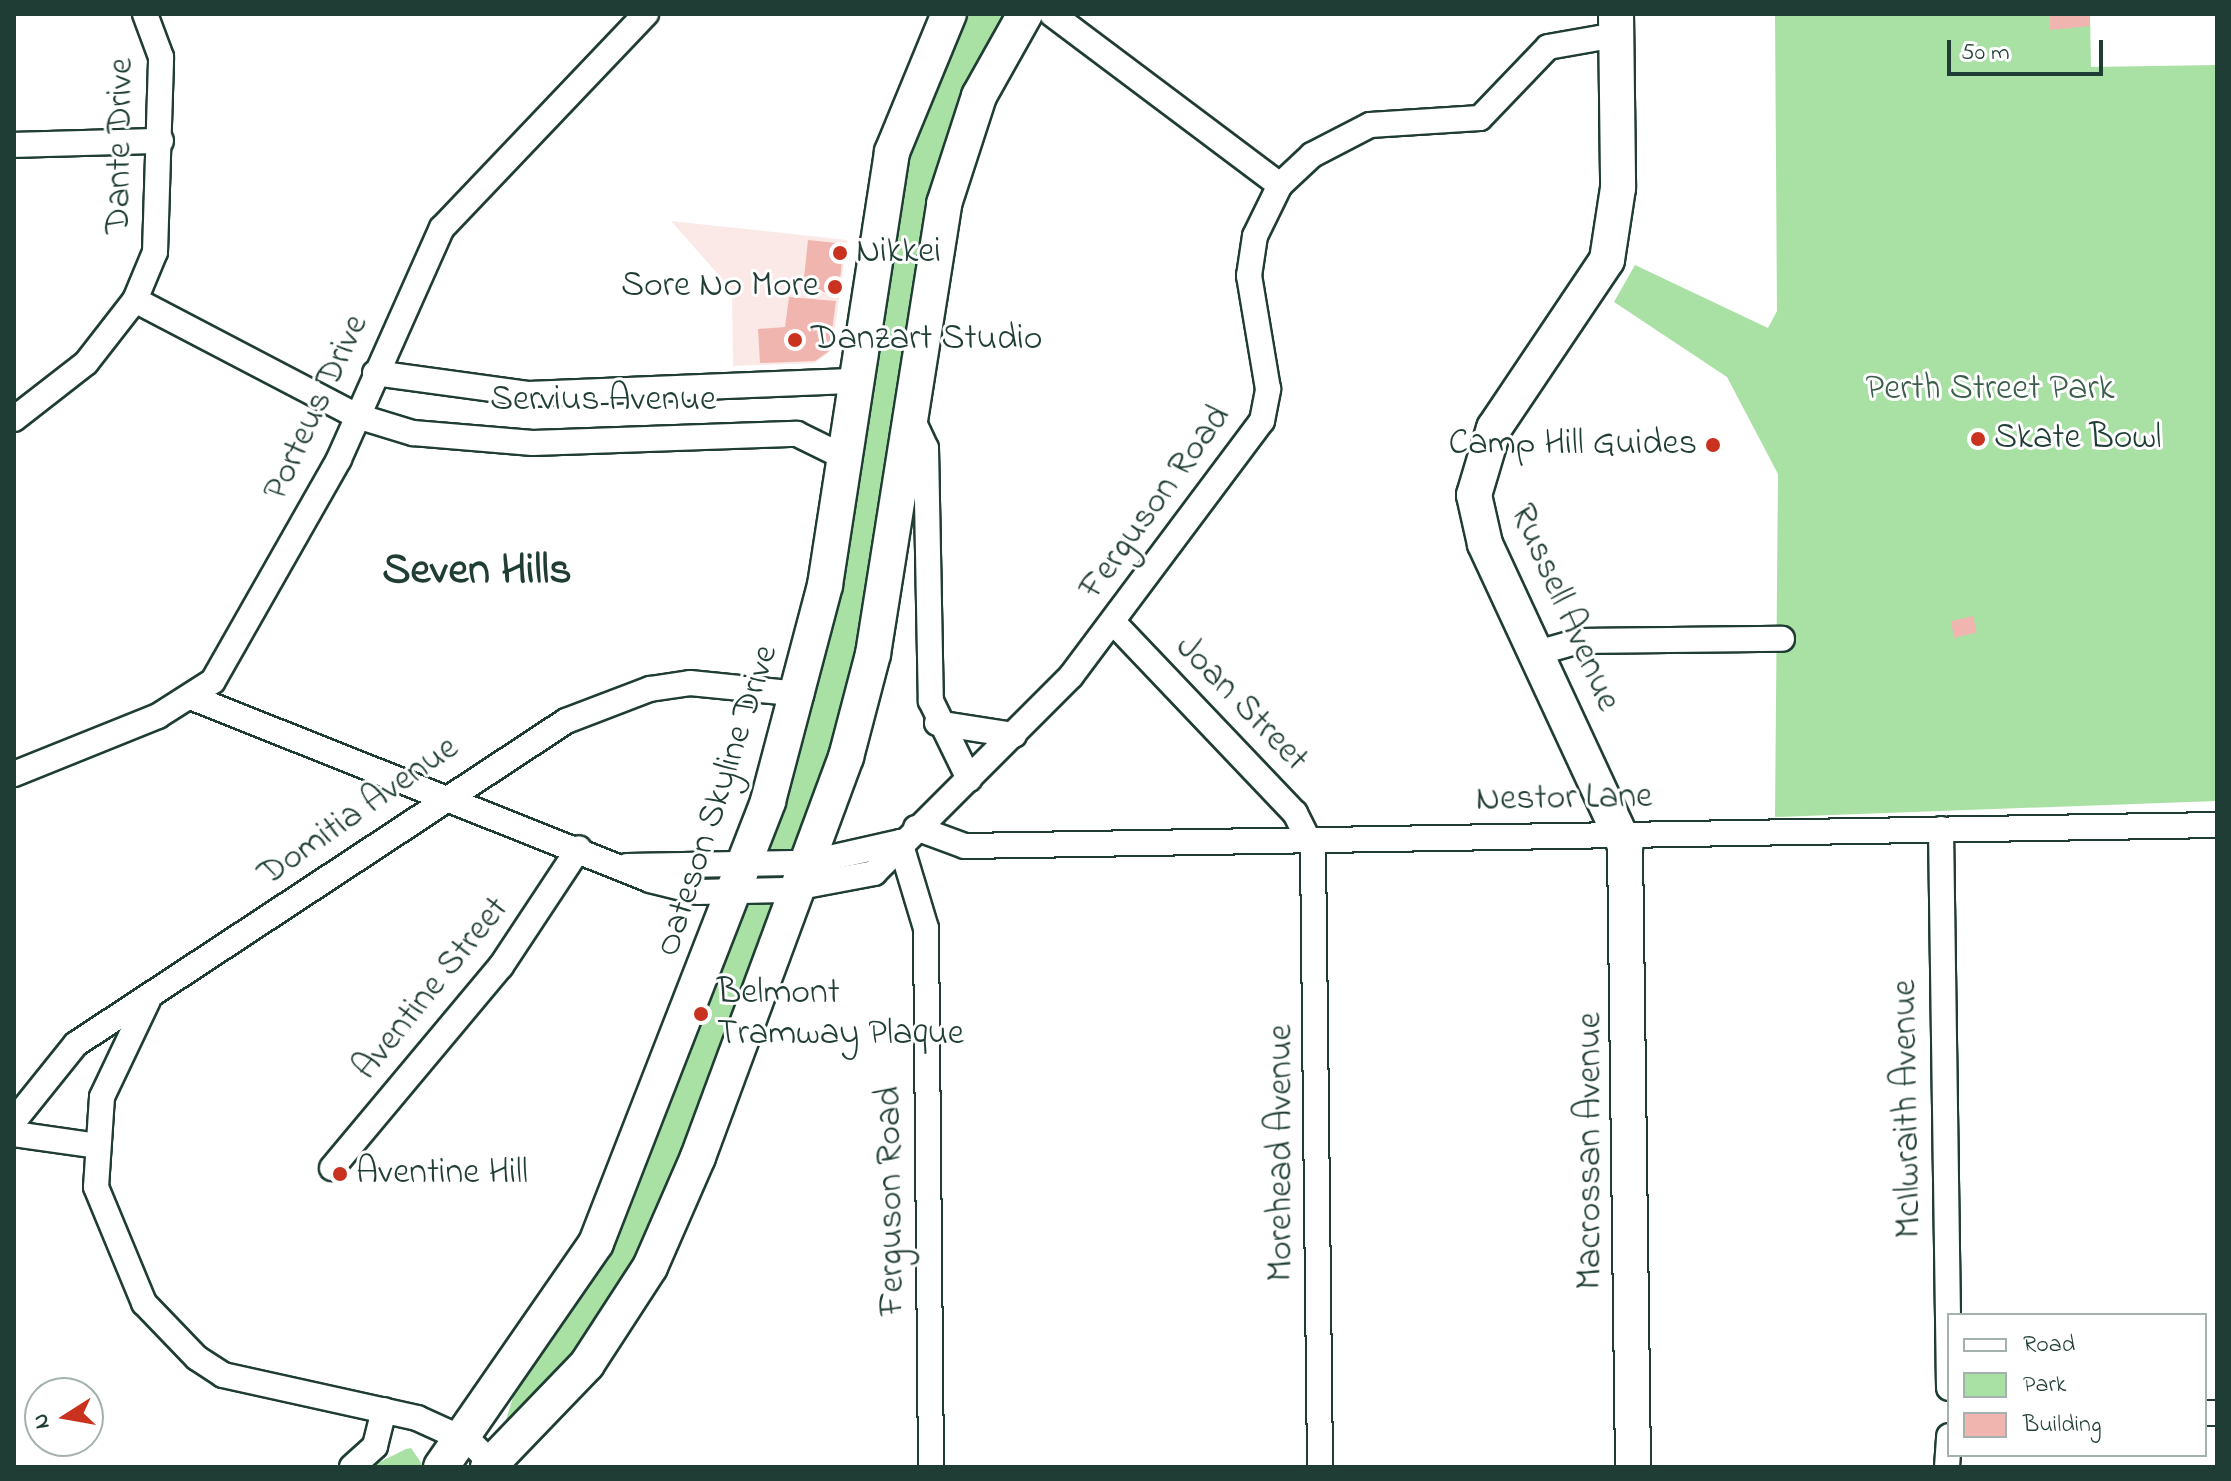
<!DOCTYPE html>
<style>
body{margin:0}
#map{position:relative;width:2231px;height:1481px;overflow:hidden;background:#fff;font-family:"Indie Flower",sans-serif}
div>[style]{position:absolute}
.built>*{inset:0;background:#fae9e7}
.green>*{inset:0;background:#a9e0a4}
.building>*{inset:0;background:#f0b5ae;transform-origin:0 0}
.roads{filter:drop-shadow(2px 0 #1f3d34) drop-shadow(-2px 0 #1f3d34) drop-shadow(0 2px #1f3d34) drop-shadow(0 -2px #1f3d34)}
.minor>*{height:24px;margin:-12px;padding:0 12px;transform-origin:12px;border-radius:12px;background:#fff}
.secondary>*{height:34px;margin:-17px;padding:0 17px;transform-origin:17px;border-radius:17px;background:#fff}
.dots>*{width:22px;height:22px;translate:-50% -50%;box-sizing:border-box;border:4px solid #fff;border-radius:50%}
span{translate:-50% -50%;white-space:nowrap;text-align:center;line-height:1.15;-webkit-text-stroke:6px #fff;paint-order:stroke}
.street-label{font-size:36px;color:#1f3d34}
.poi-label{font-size:36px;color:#1f3d34}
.left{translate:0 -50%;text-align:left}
.right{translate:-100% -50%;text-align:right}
.park-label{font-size:36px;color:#3b5e4a}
.district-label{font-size:44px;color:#1f3d34;font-weight:700}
.frame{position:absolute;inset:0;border:16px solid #1f3d34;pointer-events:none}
.legend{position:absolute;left:1947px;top:1313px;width:260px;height:144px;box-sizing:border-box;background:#fff;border:2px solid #a5b1ae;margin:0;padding:10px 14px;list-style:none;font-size:24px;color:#1f3d34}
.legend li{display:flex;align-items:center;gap:16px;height:40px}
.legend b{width:40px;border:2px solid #a5b1ae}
.north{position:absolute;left:24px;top:1377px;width:80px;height:80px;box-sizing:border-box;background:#fff;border:2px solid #a5b1ae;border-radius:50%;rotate:259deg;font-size:22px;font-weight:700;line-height:32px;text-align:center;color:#1f3d34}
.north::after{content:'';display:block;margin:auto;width:28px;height:36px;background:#c8321e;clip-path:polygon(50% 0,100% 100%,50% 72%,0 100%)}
.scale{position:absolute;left:1947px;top:40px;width:156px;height:36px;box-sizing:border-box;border:4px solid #1f3d34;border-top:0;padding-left:10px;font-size:24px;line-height:28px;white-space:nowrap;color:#1f3d34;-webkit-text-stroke:6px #fff;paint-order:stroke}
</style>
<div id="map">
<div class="built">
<div style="clip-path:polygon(671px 221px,847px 240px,832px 350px,815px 363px,733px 366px,732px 290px)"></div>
</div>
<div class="green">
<div style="clip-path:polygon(956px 14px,1016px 14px,993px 50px,877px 587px,804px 853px,765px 855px,898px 152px)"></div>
<div style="clip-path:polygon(1775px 14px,2090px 14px,2091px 67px,2217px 65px,2217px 801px,1775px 817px,1778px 474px,1727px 377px,1614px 302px,1635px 265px,1768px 328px,1777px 311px)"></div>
<div style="clip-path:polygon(773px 899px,776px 910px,625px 1303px,502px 1433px,519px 1378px,737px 900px)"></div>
<div style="clip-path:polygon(411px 1448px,424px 1467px,370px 1467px,406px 1449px)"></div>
</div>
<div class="building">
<div style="clip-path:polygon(2050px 14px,2090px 14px,2090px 26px,2050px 30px)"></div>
<div style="left:808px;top:240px;width:36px;height:50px;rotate:6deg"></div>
<div style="clip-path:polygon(789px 297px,836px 301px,829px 351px,815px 361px,760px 363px,758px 329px,785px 327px)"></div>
<div style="left:1973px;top:616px;width:17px;height:23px;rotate:77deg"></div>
</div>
<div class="roads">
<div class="minor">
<div style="left:1052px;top:14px;width:285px;rotate:36.9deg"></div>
<div style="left:14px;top:145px;width:147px;rotate:-1.6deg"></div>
<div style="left:135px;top:300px;width:250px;rotate:27.6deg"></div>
<div style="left:357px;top:416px;width:59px;rotate:16.9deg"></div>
<div style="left:413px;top:433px;width:120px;rotate:4.8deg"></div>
<div style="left:533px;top:443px;width:264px;rotate:-2deg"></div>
<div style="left:797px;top:434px;width:55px;rotate:26.1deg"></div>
<div style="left:375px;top:373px;width:154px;rotate:7.8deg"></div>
<div style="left:528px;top:394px;width:329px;rotate:-2.3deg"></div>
<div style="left:911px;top:416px;width:35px;rotate:65deg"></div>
<div style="left:926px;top:448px;width:253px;rotate:88.9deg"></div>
<div style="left:931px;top:701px;width:87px;rotate:64deg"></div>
<div style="left:14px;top:419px;width:91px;rotate:-37.9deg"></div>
<div style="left:86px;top:363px;width:80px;rotate:-52.1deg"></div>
<div style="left:135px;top:300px;width:52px;rotate:-67.4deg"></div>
<div style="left:155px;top:252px;width:195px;rotate:-88.2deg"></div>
<div style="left:161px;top:57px;width:46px;rotate:-110.4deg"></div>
<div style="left:1113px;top:622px;width:264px;rotate:46.4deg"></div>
<div style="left:1295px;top:813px;width:40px;rotate:63.4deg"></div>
<div style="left:1313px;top:849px;width:618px;rotate:89.35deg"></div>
<div style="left:1537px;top:653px;width:44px;rotate:-15.9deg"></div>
<div style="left:1579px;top:641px;width:203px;rotate:-0.6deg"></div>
<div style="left:193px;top:698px;width:492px;rotate:21.7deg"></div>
<div style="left:650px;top:880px;width:49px;rotate:14deg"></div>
<div style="left:698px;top:892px;width:86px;rotate:-1.3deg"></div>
<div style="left:784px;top:890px;width:92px;rotate:-10.7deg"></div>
<div style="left:874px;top:873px;width:279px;rotate:-45deg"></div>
<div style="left:1071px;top:676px;width:319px;rotate:-53.2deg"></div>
<div style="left:1262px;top:421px;width:33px;rotate:-79deg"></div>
<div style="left:1268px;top:389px;width:115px;rotate:-99.5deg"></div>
<div style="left:1249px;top:276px;width:40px;rotate:-81.5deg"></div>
<div style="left:1255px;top:236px;width:57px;rotate:-63.9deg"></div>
<div style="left:1280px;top:185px;width:44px;rotate:-43.2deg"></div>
<div style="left:1312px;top:155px;width:65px;rotate:-27.3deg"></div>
<div style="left:1370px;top:125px;width:110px;rotate:-3.6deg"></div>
<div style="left:1480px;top:118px;width:98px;rotate:-46.2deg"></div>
<div style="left:1548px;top:47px;width:69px;rotate:-10deg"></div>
<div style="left:937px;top:723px;width:78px;rotate:8.9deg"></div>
<div style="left:14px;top:774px;width:155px;rotate:-21.9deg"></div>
<div style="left:158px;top:716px;width:65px;rotate:-32.5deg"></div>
<div style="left:213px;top:681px;width:255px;rotate:-60.4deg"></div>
<div style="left:339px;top:459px;width:253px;rotate:-66deg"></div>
<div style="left:442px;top:228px;width:296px;rotate:-46.4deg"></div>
<div style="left:916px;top:828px;width:52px;rotate:20.2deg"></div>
<div style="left:965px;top:846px;width:1252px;rotate:-0.96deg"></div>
<div style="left:1941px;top:829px;width:559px;rotate:89.18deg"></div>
<div style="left:900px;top:842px;width:90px;rotate:73.2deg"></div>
<div style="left:926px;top:928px;width:539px;rotate:89.47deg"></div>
<div style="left:627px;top:866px;width:180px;rotate:-1deg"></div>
<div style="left:807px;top:863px;width:95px;rotate:-12.7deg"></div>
<div style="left:148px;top:1000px;width:107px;rotate:115.4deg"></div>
<div style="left:102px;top:1097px;width:90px;rotate:93.8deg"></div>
<div style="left:96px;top:1187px;width:126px;rotate:67.5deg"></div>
<div style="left:144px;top:1303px;width:76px;rotate:46.1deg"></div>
<div style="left:197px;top:1358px;width:31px;rotate:33deg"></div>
<div style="left:223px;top:1375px;width:199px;rotate:12.5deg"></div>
<div style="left:417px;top:1418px;width:58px;rotate:24.4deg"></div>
<div style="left:470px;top:1442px;width:36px;rotate:44deg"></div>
<div style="left:14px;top:1121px;width:99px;rotate:-51.2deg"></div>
<div style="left:76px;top:1044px;width:587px;rotate:-33.39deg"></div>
<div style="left:566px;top:721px;width:90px;rotate:-20.9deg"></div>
<div style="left:650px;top:689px;width:40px;rotate:-8.5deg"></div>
<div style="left:690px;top:683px;width:112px;rotate:5.7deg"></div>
<div style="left:14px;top:1134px;width:84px;rotate:8.2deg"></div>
<div style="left:332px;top:1168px;width:263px;rotate:-50.1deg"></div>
<div style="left:501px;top:966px;width:141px;rotate:-56.5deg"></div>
<div style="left:2205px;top:1413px;width:12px"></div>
<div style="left:352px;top:1467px;width:31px;rotate:-42deg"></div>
<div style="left:375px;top:1446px;width:37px;rotate:-76deg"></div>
<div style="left:1947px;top:1467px;width:31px;rotate:-86deg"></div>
</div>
<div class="secondary">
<div style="left:1616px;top:14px;width:174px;rotate:89.3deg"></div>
<div style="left:1618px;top:188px;width:73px;rotate:98.7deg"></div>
<div style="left:1607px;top:260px;width:202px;rotate:123.9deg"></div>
<div style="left:1494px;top:428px;width:70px;rotate:106.6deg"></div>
<div style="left:1474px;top:495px;width:50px;rotate:77.3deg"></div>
<div style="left:1485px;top:544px;width:333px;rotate:65.1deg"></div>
<div style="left:1625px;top:846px;width:621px;rotate:89.26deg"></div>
<div style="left:441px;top:1467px;width:272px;rotate:-55.3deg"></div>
<div style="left:596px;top:1243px;width:474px;rotate:-68.7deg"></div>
<div style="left:768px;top:801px;width:223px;rotate:-75.2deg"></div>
<div style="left:825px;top:585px;width:438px;rotate:-81.2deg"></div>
<div style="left:892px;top:152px;width:149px;rotate:-67.6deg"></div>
<div style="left:488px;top:1467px;width:143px;rotate:-46.1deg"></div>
<div style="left:587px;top:1364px;width:116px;rotate:-57deg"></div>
<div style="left:650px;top:1267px;width:120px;rotate:-66.4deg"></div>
<div style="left:698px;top:1157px;width:427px;rotate:-69.7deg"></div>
<div style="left:846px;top:757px;width:106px;rotate:-75.3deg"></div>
<div style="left:873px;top:654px;width:456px;rotate:-81deg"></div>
<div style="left:944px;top:204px;width:114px;rotate:-72deg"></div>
<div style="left:979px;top:96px;width:94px;rotate:-60.7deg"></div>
</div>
</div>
<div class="dots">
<div style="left:840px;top:253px;background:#c8321e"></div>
<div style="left:835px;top:287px;background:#c8321e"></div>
<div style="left:795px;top:340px;background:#c8321e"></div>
<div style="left:1978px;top:439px;background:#c8321e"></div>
<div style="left:1713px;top:445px;background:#c8321e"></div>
<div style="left:701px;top:1014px;background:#c8321e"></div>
<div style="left:340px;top:1174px;background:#c8321e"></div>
</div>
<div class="street-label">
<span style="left:121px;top:146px;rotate:-89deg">Dante Drive</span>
<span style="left:603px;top:401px">Servius Avenue</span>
<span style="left:317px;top:408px;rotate:-65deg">Porteus Drive</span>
<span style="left:1156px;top:503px;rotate:-54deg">Ferguson Road</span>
<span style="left:1564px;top:608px;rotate:66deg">Russell Avenue</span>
<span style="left:1241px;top:704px;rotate:46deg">Joan Street</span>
<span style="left:1564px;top:799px;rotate:-1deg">Nestor Lane</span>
<span style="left:718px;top:801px;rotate:-72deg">Oateson Skyline Drive</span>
<span style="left:359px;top:812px;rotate:-35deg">Domitia Avenue</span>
<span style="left:432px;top:989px;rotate:-51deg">Aventine Street</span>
<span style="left:1908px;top:1109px;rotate:-91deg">McIlwraith Avenue</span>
<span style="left:1591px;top:1151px;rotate:-90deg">Macrossan Avenue</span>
<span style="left:1282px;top:1153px;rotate:-90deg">Morehead Avenue</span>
<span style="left:892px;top:1201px;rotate:-91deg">Ferguson Road</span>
</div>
<div class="poi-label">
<span class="left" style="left:856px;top:253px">Nikkei</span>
<span class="right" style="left:819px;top:287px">Sore No More</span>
<span class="left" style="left:811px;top:340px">Danzart Studio</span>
<span class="left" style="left:1994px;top:439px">Skate Bowl</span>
<span class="right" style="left:1697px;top:445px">Camp Hill Guides</span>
<span class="left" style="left:717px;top:1014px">Belmont<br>Tramway Plaque</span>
<span class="left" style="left:356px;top:1174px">Aventine Hill</span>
</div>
<div class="park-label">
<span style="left:1990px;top:390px">Perth Street Park</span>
</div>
<div class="district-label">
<span style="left:477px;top:571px">Seven Hills</span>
</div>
<div class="frame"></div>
<ul class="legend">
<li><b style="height:10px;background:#fff"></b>Road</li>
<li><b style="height:22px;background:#a9e0a4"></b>Park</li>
<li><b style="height:22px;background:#f0b5ae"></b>Building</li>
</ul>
<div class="north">N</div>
<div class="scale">50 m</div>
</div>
